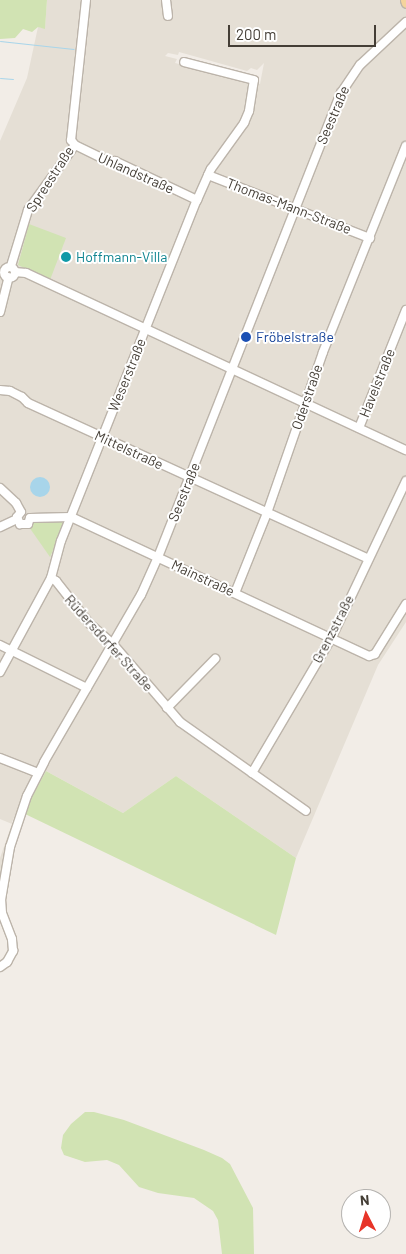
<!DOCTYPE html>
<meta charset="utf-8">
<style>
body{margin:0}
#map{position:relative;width:406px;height:1254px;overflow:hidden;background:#f2ede7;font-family:Barlow,sans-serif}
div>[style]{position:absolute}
.residential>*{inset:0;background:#e5dfd5}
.green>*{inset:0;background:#d1e3b3}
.water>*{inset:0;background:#a8d5ea}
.round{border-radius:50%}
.stream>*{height:1px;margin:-0.5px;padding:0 0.5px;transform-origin:0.5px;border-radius:0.5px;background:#a8d5ea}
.roads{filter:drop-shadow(1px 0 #bcb4aa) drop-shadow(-1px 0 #bcb4aa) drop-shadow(0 1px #bcb4aa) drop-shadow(0 -1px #bcb4aa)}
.minor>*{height:8px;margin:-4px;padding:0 4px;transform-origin:4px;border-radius:4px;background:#fff}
.minor>.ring{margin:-4px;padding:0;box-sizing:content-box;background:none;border:8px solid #fff;border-radius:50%}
.major>*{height:9px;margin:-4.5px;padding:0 4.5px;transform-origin:4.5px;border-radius:4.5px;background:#f5d49c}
.dots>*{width:14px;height:14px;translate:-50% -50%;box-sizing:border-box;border:2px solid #fff;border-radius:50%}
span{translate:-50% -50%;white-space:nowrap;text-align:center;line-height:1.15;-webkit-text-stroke:4px #fff;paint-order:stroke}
.street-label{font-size:14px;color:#443e36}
.culture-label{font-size:14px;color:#0d838f}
.left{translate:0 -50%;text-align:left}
.transit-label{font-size:14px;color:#164399}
.north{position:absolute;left:341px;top:1189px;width:50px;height:50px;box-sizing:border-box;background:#fff;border:1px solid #b4b2af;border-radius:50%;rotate:355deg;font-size:14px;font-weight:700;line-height:20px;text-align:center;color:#443e36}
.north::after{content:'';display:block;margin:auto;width:18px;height:22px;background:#e73428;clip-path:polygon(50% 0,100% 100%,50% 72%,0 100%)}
.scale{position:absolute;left:228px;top:25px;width:148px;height:22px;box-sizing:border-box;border:2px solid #443e36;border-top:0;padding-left:6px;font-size:15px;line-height:18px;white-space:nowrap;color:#443e36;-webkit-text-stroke:4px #fff;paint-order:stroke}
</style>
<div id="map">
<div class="residential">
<div style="clip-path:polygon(evenodd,47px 0,406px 0,406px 622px,378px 665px,296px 858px,176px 776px,123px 813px,37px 766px,12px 822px,0 895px,0 858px,12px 824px,0 819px,0 141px,27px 78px,38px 27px,45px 28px,47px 0,179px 52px,247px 71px,251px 68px,257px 70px,264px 63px,260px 84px,175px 63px,177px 59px,165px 56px,168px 53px,178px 55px,179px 52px)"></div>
</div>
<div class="green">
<div style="clip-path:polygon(0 0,47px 0,45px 29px,38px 27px,32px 32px,23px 29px,15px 38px,0 39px)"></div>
<div style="clip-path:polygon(29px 224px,66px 238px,50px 280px,18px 265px)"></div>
<div style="clip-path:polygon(66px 520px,50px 557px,29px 527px,33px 521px)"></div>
<div style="clip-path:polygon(46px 771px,123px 813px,176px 776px,296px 858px,276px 935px,23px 813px)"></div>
<div style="clip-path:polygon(85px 1112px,94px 1112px,124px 1120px,204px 1150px,222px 1158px,230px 1164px,253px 1208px,254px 1254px,222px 1254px,218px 1220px,213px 1211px,194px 1198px,158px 1193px,139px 1187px,119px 1165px,107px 1160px,85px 1162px,64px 1155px,61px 1148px,63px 1135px,71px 1124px)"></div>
</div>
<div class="water">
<div class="round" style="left:30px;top:477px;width:20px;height:20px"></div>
</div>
<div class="stream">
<div style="left:0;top:41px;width:74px;rotate:6.2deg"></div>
<div style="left:0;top:78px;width:13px;rotate:4deg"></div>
</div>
<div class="roads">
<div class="minor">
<div style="left:86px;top:0;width:141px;rotate:96.1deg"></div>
<div style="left:71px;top:140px;width:6px;rotate:51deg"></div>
<div style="left:75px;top:145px;width:39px;rotate:26deg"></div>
<div style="left:110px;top:162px;width:5px;rotate:-11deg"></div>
<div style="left:115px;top:161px;width:91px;rotate:25.4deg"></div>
<div style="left:166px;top:0;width:16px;rotate:83deg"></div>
<div style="left:208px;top:175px;width:174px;rotate:21.3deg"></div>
<div style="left:11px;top:266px;width:59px;rotate:-73.1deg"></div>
<div style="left:28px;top:210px;width:80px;rotate:-54.1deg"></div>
<div class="ring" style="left:3.5px;top:266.5px;width:3px;height:3px"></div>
<div style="left:15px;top:272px;width:11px;rotate:5deg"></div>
<div style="left:26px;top:273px;width:419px;rotate:25deg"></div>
<div style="left:0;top:312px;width:36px;rotate:-76deg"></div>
<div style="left:0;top:390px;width:10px;rotate:6deg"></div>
<div style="left:10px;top:391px;width:13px;rotate:27deg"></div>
<div style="left:22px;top:397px;width:8px;rotate:45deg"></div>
<div style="left:28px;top:403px;width:374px;rotate:24.6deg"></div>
<div style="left:359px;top:428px;width:127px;rotate:-68.3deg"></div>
<div style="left:0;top:488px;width:22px;rotate:43deg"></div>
<div style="left:16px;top:503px;width:10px;rotate:61deg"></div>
<div style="left:21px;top:512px;width:6px;rotate:129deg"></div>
<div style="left:17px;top:517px;width:8px;rotate:67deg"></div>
<div style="left:20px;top:524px;width:8px"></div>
<div style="left:28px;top:524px;width:6px;rotate:-72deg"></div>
<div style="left:30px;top:518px;width:41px;rotate:-1.4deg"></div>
<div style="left:71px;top:517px;width:329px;rotate:25deg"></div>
<div style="left:369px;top:656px;width:6px;rotate:-18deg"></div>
<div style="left:375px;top:654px;width:59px;rotate:-58.2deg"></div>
<div style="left:0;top:527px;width:19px;rotate:-25deg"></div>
<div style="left:51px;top:578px;width:6px;rotate:31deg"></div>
<div style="left:56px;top:581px;width:55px;rotate:51.7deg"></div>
<div style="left:90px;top:624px;width:30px;rotate:41deg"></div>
<div style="left:113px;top:644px;width:103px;rotate:49.3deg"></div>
<div style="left:180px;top:722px;width:154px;rotate:35.2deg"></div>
<div style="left:235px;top:593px;width:86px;rotate:-68.2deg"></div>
<div style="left:267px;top:513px;width:170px;rotate:-70.8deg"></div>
<div style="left:323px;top:352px;width:222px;rotate:-68.1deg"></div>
<div style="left:0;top:645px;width:97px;rotate:26.3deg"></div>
<div style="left:0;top:672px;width:107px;rotate:-61.5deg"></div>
<div style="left:51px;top:578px;width:38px;rotate:-75deg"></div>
<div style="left:61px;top:541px;width:367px;rotate:-68.3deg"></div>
<div style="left:197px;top:200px;width:34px;rotate:-66deg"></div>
<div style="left:211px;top:169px;width:57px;rotate:-54.3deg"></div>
<div style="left:244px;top:123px;width:13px;rotate:-67deg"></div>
<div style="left:249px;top:111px;width:31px;rotate:-81deg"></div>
<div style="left:254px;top:80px;width:72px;rotate:-165.6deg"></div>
<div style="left:167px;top:708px;width:69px;rotate:-45.6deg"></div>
<div style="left:0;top:758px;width:41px;rotate:21.5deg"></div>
<div style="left:252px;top:773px;width:156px;rotate:-59.5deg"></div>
<div style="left:331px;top:639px;width:175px;rotate:-64.6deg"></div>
<div style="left:0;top:967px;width:9px;rotate:-36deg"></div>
<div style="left:7px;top:962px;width:13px;rotate:-61deg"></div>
<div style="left:13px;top:951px;width:12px;rotate:-95deg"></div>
<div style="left:12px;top:939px;width:28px;rotate:-111deg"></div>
<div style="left:2px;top:913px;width:13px;rotate:-94deg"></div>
<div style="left:1px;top:900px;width:54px;rotate:-80.4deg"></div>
<div style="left:10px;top:847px;width:54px;rotate:-71.6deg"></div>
<div style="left:27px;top:796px;width:38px;rotate:-63deg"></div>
<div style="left:44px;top:762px;width:193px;rotate:-59.9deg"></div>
<div style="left:141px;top:595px;width:42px;rotate:-65.9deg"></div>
<div style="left:158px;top:557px;width:499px;rotate:-68.5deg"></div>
<div style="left:341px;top:93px;width:34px;rotate:-56deg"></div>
<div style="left:360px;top:65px;width:63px;rotate:-43.1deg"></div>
</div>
<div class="major">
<div style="left:405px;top:0;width:3px;rotate:72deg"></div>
</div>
</div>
<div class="dots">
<div style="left:66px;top:257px;background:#0f9aa8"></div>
<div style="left:246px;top:337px;background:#1a4fb4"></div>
</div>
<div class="street-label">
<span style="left:333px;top:115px;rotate:-67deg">Seestraße</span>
<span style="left:136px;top:173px;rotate:24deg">Uhlandstraße</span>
<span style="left:50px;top:179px;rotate:-57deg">Spreestraße</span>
<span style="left:289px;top:206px;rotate:21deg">Thomas-Mann-Straße</span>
<span style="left:127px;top:375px;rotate:-68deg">Weserstraße</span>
<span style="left:377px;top:383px;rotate:-68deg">Havelstraße</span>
<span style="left:307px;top:397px;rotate:-71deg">Oderstraße</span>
<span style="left:129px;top:450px;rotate:25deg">Mittelstraße</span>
<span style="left:184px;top:492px;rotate:-68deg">Seestraße</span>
<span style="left:203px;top:578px;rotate:25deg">Mainstraße</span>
<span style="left:333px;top:629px;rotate:-63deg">Grenzstraße</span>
<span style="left:109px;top:643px;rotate:48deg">Rüdersdorfer Straße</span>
</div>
<div class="culture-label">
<span class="left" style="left:76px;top:257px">Hoffmann-Villa</span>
</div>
<div class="transit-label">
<span class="left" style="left:256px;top:337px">Fröbelstraße</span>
</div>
<div class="north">N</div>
<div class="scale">200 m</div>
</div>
